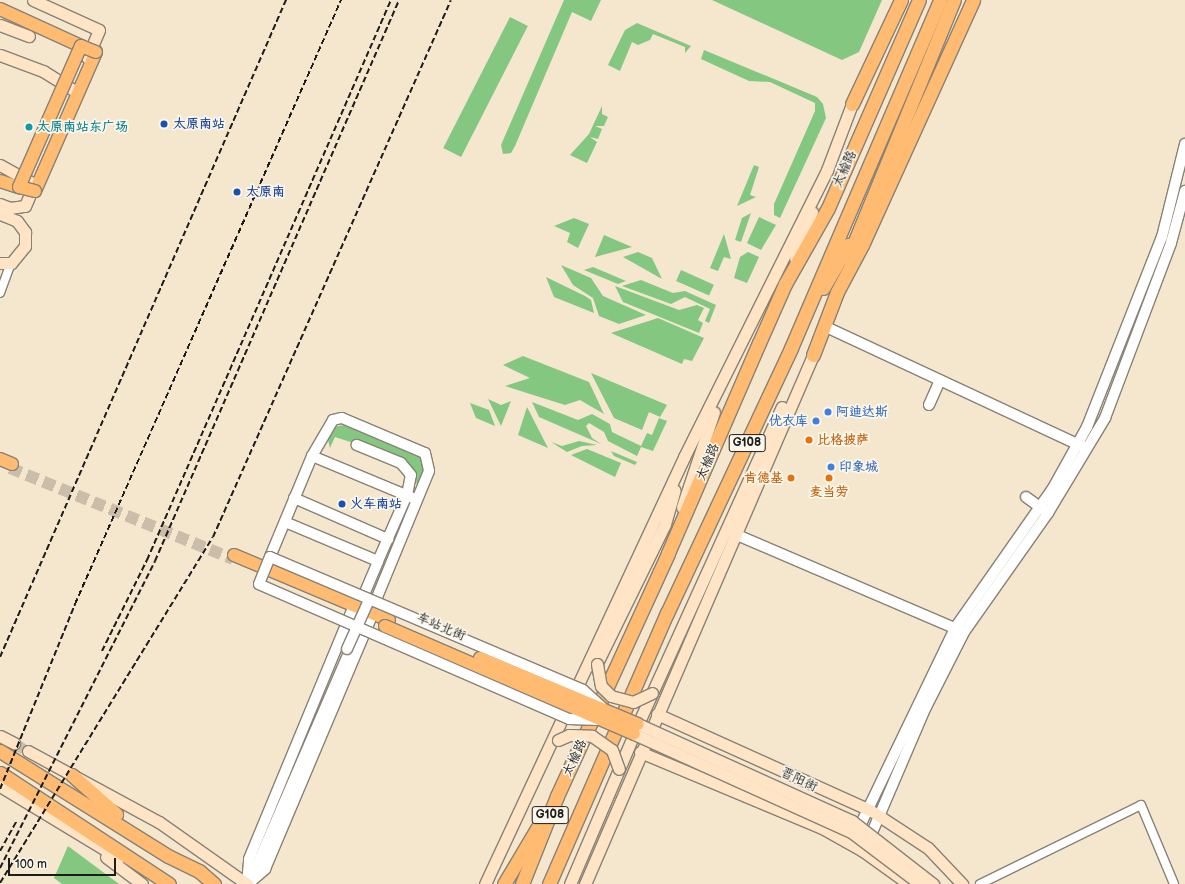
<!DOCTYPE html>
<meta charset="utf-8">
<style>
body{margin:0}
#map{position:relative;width:1185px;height:884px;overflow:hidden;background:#f5e6ce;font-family:"Balsamiq Sans","LXGW WenKai TC",sans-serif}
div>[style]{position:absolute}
.green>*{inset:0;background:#84c781;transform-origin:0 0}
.secondary-tunnel>*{height:11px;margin-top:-5.5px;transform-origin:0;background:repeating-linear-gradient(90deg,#cabeaa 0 11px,transparent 0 16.5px)}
.primary-tunnel>*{height:12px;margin-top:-6px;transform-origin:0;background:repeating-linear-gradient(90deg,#cabeaa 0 12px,transparent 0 18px)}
.roads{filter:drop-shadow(1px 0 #888175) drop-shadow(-1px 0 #888175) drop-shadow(0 1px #888175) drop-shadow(0 -1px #888175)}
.minor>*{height:8px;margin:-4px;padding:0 4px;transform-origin:4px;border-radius:4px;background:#fff}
.tertiary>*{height:10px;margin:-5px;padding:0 5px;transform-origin:5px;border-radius:5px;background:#fff}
.secondary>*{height:11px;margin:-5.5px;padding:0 5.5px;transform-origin:5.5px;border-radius:5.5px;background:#ffe4c6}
.primary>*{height:12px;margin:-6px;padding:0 6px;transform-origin:6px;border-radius:6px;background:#ffbb71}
.trunk>*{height:13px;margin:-6.5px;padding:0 6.5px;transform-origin:6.5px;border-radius:6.5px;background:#ffbb71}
.rail>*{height:2px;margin-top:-1px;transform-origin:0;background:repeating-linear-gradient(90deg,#1c1c1c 0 6px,transparent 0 9px)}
.bridges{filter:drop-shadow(1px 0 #888175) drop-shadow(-1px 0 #888175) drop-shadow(0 1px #888175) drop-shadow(0 -1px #888175)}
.tertiary-bridge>*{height:10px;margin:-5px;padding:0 5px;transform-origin:5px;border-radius:5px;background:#fff}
.secondary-bridge>*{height:11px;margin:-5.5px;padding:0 5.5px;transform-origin:5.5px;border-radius:5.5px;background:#ffe4c6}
.primary-bridge>*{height:12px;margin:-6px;padding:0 6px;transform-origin:6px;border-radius:6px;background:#ffbb71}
.dots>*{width:11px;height:11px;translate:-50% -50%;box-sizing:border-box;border:2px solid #fbf7ec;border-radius:50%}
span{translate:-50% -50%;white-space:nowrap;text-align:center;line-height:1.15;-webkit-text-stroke:3.5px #fbf7ec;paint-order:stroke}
.shield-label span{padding:1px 3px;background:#fbf7ec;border:1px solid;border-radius:3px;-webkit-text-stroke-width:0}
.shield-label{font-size:12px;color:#1c1c1c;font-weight:700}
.transit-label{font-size:13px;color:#164399;font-weight:700}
.left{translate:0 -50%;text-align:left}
.culture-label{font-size:13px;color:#0d838f;font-weight:700}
.street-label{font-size:13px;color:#1c1c1c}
.shop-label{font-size:13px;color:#366cbe;font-weight:700}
.right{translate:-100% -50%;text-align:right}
.food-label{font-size:13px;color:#c56008;font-weight:700}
.scale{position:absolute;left:8px;top:858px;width:108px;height:18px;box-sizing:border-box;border:2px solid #1c1c1c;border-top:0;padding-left:5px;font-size:12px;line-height:14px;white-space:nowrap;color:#1c1c1c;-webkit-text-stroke:3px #fbf7ec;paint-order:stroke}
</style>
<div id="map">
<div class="green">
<div style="clip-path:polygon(564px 0,601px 0,591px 21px,572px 12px,515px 146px,511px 153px,503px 154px,501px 145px)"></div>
<div style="clip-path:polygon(712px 0,882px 0,859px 52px,842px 60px)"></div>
<div style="left:510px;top:17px;width:20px;height:147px;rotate:27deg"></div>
<div style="clip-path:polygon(637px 23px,651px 29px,691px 46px,685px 53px,685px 47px,653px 34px,650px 40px,638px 45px,632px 42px,620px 71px,608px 65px,625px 30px)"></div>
<div style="clip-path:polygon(704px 50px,817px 97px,823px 104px,826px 118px,780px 218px,774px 215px,774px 204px,815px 111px,815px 103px,770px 82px,749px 81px,701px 59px)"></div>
<div style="clip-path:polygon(602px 106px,602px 114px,608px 117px,604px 126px,595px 126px,602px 129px,598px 139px,590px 137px,597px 142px,587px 163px,570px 155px,589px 134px)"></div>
<div style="clip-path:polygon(754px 165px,759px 167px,750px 195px,756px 197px,737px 206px)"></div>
<div style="clip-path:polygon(751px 213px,741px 242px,735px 240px,742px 218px)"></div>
<div style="clip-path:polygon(759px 217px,776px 225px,761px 250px,747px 243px)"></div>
<div style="clip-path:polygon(574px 218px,589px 224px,578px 248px,567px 242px,570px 233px,554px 226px)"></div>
<div style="clip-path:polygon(724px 234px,731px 259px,724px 257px,718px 271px,710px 268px)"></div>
<div style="clip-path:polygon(604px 235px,632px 247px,595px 257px)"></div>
<div style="clip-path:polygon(638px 252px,652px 258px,662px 279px,623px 257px)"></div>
<div style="clip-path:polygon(748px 252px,759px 257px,747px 283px,734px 278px,740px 257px)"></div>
<div style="clip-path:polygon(561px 265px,591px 278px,603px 296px,646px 315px,619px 324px,599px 316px,593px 298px,573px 285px)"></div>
<div style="clip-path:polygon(593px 267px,626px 281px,618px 284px,584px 270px)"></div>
<div style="left:681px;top:270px;width:36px;height:12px;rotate:24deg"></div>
<div style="clip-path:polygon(546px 277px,585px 296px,591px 300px,594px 313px,554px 297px)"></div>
<div style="clip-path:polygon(641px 280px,673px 293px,685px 291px,716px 305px,709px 323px,705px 321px,710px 309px,685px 297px,671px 304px,622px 286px)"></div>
<div style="clip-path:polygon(615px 286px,679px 310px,697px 305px,704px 308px,698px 320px,703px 323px,699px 333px,623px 302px)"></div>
<div style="clip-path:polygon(658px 318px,704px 338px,692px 361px,684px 359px,682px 364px,611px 333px)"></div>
<div style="clip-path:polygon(523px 356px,589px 382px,604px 414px,580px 400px,565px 405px,505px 386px,530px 378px,503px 365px)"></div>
<div style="clip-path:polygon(591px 373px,667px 405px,660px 417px,649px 412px,642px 430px,614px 418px)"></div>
<div style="clip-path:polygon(488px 399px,501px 405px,511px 401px,501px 426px)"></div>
<div style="clip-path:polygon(532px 402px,578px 420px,592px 414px,610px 424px,612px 432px,641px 446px,647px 433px,652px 435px,659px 418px,667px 421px,653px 451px,641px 447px,637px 456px,608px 441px,604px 432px,589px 423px,586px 426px,592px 438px,601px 444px,539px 417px)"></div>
<div style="clip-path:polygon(470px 403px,489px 410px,495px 426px,476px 418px)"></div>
<div style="clip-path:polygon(527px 407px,548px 448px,518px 435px)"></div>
<div style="clip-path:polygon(344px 425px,421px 458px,424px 469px,417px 485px,412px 468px,403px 459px,335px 437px,330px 448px,327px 436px,333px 427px)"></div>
<div style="clip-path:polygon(579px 441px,597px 445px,582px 446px,567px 452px,551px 442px,562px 446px)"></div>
<div style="clip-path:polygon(587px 449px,621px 463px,615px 477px,571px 455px)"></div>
<div style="clip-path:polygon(611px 451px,637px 462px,635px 465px,614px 456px)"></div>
<div style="clip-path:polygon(68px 846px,119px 884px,62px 884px,54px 878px)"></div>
</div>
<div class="secondary-tunnel">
<div style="left:14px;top:743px;width:16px;rotate:30deg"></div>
</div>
<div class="primary-tunnel">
<div style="left:10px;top:468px;width:241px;rotate:22.2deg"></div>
</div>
<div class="roads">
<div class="minor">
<div style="left:0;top:293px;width:32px;rotate:-70deg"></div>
<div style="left:980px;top:884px;width:179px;rotate:-26.1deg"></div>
<div style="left:1141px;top:805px;width:86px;rotate:67.3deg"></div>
</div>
<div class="tertiary">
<div style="left:824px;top:326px;width:286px;rotate:25deg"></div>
<div style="left:929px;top:405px;width:27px;rotate:-66deg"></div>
<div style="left:312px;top:456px;width:109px;rotate:22.6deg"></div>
<div style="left:1026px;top:497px;width:22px;rotate:36deg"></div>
<div style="left:294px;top:498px;width:103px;rotate:23.6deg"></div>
<div style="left:285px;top:522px;width:101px;rotate:22.8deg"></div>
<div style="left:378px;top:561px;width:72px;rotate:-66.3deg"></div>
<div style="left:407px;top:495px;width:20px;rotate:-79deg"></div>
<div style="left:411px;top:475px;width:16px;rotate:-130deg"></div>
<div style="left:401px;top:463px;width:48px;rotate:-157.8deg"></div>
<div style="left:735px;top:534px;width:246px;rotate:23.2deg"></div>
<div style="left:270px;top:557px;width:109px;rotate:-67.4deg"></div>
<div style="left:312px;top:456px;width:42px;rotate:-59.7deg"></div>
<div style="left:333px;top:420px;width:9px;rotate:-13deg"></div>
<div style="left:342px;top:418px;width:90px;rotate:22.9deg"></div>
<div style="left:425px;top:453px;width:18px;rotate:77deg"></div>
<div style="left:429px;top:471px;width:142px;rotate:112.4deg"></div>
<div style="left:363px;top:597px;width:39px;rotate:-67deg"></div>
<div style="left:856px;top:834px;width:229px;rotate:-64.3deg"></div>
<div style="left:955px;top:628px;width:171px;rotate:-55deg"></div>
<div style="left:1053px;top:488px;width:70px;rotate:-60.9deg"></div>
<div style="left:1087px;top:427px;width:204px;rotate:-68.5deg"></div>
<div style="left:1162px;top:237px;width:96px;rotate:-76.1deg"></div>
<div style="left:868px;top:842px;width:147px;rotate:-66.8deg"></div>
<div style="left:926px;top:707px;width:84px;rotate:-63.1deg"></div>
<div style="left:964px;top:632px;width:146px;rotate:-54.8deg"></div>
<div style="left:1048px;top:513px;width:111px;rotate:-59deg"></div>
<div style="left:1105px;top:418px;width:187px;rotate:-69.3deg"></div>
<div style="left:1171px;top:243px;width:54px;rotate:-74.9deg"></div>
<div style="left:251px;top:879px;width:249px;rotate:-66.6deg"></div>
<div style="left:247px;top:884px;width:25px;rotate:-85deg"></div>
<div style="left:249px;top:859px;width:274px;rotate:-67.5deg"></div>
<div style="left:248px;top:884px;width:23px;rotate:-41deg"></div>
<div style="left:265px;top:869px;width:278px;rotate:-67.1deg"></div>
</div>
<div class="secondary">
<div style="left:33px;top:0;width:72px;rotate:24.4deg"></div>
<div style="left:99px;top:30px;width:30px;rotate:113deg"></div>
<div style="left:0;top:25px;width:31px;rotate:21deg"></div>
<div style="left:0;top:55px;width:46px;rotate:20.4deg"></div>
<div style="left:43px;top:71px;width:36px;rotate:32deg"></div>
<div style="left:0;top:165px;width:35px;rotate:29deg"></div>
<div style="left:0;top:204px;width:11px;rotate:22deg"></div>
<div style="left:10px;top:208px;width:15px;rotate:-8deg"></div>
<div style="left:25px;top:206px;width:25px;rotate:-67deg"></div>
<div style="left:0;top:214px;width:18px;rotate:22deg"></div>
<div style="left:17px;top:221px;width:14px;rotate:54deg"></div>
<div style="left:25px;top:232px;width:14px;rotate:90deg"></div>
<div style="left:25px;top:246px;width:22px;rotate:129deg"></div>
<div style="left:11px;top:263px;width:11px;rotate:180deg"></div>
<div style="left:795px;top:258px;width:49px;rotate:-69.7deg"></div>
<div style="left:682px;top:507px;width:100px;rotate:-71.4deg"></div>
<div style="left:595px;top:667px;width:159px;rotate:-63.9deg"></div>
<div style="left:665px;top:524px;width:35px;rotate:-74deg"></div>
<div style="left:657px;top:714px;width:234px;rotate:24.3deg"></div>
<div style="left:870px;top:810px;width:69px;rotate:33.2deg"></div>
<div style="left:928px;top:848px;width:50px;rotate:46.6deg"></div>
<div style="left:638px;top:724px;width:348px;rotate:-65.6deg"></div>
<div style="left:0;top:736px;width:16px;rotate:27deg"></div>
<div style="left:28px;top:751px;width:149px;rotate:28.5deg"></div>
<div style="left:159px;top:822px;width:108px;rotate:35.2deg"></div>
<div style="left:640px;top:752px;width:197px;rotate:22.7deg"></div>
<div style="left:822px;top:828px;width:47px;rotate:29.3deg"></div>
<div style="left:863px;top:851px;width:57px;rotate:35.7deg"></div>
<div style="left:0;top:786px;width:139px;rotate:31.2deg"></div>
<div style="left:106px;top:857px;width:45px;rotate:36.9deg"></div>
<div style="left:485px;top:884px;width:471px;rotate:-65deg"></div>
<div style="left:684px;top:457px;width:321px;rotate:-63.5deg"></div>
<div style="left:827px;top:170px;width:71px;rotate:-69.3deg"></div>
<div style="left:570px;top:884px;width:163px;rotate:-66.9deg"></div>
<div style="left:585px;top:884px;width:576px;rotate:-66.68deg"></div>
</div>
<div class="primary">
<div style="left:0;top:9px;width:89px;rotate:24.6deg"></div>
<div style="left:0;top:181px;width:20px;rotate:18deg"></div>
<div style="left:35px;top:191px;width:152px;rotate:-66.3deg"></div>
<div style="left:0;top:459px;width:13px;rotate:23deg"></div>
<div style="left:234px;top:555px;width:168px;rotate:22.8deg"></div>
</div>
<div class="trunk">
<div style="left:852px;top:104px;width:115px;rotate:-64.8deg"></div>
<div style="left:848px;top:258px;width:279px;rotate:-67.7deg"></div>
<div style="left:823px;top:288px;width:50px;rotate:-59.8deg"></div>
<div style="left:813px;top:355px;width:67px;rotate:-69.1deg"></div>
<div style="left:837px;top:292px;width:53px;rotate:-62deg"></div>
<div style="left:862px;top:245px;width:269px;rotate:-65.6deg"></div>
<div style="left:0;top:751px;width:198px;rotate:32deg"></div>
<div style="left:168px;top:856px;width:34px;rotate:26deg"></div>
<div style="left:199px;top:871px;width:20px;rotate:41deg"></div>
<div style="left:0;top:773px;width:202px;rotate:33.3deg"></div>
<div style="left:72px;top:775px;width:59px;rotate:41.6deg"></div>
<div style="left:504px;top:884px;width:80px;rotate:-59.3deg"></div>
<div style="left:522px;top:884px;width:95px;rotate:-68.3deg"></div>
<div style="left:557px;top:796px;width:267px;rotate:-65.4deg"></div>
<div style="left:668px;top:553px;width:229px;rotate:-66.6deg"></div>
<div style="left:759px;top:343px;width:64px;rotate:-66.2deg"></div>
<div style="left:785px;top:284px;width:87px;rotate:-60.5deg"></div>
<div style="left:828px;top:208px;width:227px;rotate:-66.4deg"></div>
<div style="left:549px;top:884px;width:296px;rotate:-66.5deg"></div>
<div style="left:667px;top:613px;width:293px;rotate:-64.9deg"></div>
<div style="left:791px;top:348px;width:379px;rotate:-66.8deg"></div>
</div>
</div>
<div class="rail">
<div style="left:102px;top:651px;width:102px;rotate:-63.7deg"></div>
<div style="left:147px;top:560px;width:611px;rotate:-66.46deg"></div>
<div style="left:0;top:657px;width:717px;rotate:-66.48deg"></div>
<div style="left:0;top:789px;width:200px;rotate:-67.9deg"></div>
<div style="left:75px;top:604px;width:660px;rotate:-66.23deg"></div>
<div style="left:0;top:851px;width:35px;rotate:-61deg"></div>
<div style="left:0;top:868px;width:344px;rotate:-63.2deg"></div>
<div style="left:155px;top:561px;width:612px;rotate:-66.49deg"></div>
<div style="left:0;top:883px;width:406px;rotate:-58.4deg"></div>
<div style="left:213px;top:537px;width:587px;rotate:-66.1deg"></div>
</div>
<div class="bridges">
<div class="tertiary-bridge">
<div style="left:347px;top:649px;width:54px;rotate:-65.8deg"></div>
<div style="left:599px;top:720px;width:30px;rotate:-178deg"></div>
<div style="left:569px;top:719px;width:338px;rotate:-156.5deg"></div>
<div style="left:259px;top:584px;width:29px;rotate:-68deg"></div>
<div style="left:270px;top:557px;width:340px;rotate:23deg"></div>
<div style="left:583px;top:690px;width:25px;rotate:42deg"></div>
</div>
<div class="secondary-bridge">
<div style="left:597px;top:664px;width:22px;rotate:80deg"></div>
<div style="left:601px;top:686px;width:14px;rotate:45deg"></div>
<div style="left:611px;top:696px;width:23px;rotate:15deg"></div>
<div style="left:633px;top:702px;width:21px;rotate:-25deg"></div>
<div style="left:638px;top:724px;width:235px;rotate:24.4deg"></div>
<div style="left:852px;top:821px;width:103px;rotate:37.9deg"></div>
<div style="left:634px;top:734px;width:238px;rotate:24.3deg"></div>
<div style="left:851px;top:832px;width:86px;rotate:37deg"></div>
<div style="left:558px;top:740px;width:12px;rotate:-24deg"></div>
<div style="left:569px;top:735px;width:23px;rotate:2deg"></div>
<div style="left:592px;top:736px;width:24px;rotate:35deg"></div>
<div style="left:612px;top:750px;width:20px;rotate:70deg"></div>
</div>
<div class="primary-bridge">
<div style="left:35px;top:191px;width:16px;rotate:-166deg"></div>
<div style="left:19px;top:187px;width:154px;rotate:-66.3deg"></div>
<div style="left:81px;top:46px;width:16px;rotate:22deg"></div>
<div style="left:385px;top:626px;width:271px;rotate:23.4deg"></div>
<div style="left:480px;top:658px;width:171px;rotate:22.7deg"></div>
</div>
</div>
<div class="dots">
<div style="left:164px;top:124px;background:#1a4fb4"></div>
<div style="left:29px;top:127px;background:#0f9aa8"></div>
<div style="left:237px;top:192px;background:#1a4fb4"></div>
<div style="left:828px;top:412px;background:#3f7fe0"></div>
<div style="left:816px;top:421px;background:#3f7fe0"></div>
<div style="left:809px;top:440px;background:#e8710a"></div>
<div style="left:831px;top:467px;background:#3f7fe0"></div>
<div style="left:791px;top:478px;background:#e8710a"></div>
<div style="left:829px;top:478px;background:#e8710a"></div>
<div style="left:342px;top:504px;background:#1a4fb4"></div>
</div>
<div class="shield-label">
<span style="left:747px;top:443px">G108</span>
<span style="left:550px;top:815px">G108</span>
</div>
<div class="transit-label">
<span class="left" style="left:173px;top:124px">太原南站</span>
<span class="left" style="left:246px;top:192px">太原南</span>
<span class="left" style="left:350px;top:504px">火车南站</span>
</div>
<div class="culture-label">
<span class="left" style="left:37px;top:127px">太原南站东广场</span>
</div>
<div class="street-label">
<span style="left:845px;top:169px;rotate:-66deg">太榆路</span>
<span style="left:708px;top:462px;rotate:-67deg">太榆路</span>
<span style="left:441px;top:627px;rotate:23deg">车站北街</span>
<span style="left:575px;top:758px;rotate:-65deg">太榆路</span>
<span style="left:799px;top:780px;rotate:25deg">晋阳街</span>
</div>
<div class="shop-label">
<span class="left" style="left:836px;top:412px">阿迪达斯</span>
<span class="right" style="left:808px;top:421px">优衣库</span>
<span class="left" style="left:839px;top:467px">印象城</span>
</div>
<div class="food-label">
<span class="left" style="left:817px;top:440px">比格披萨</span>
<span class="right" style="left:783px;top:478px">肯德基</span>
<span style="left:829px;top:492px">麦当劳</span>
</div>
<div class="scale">100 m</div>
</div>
